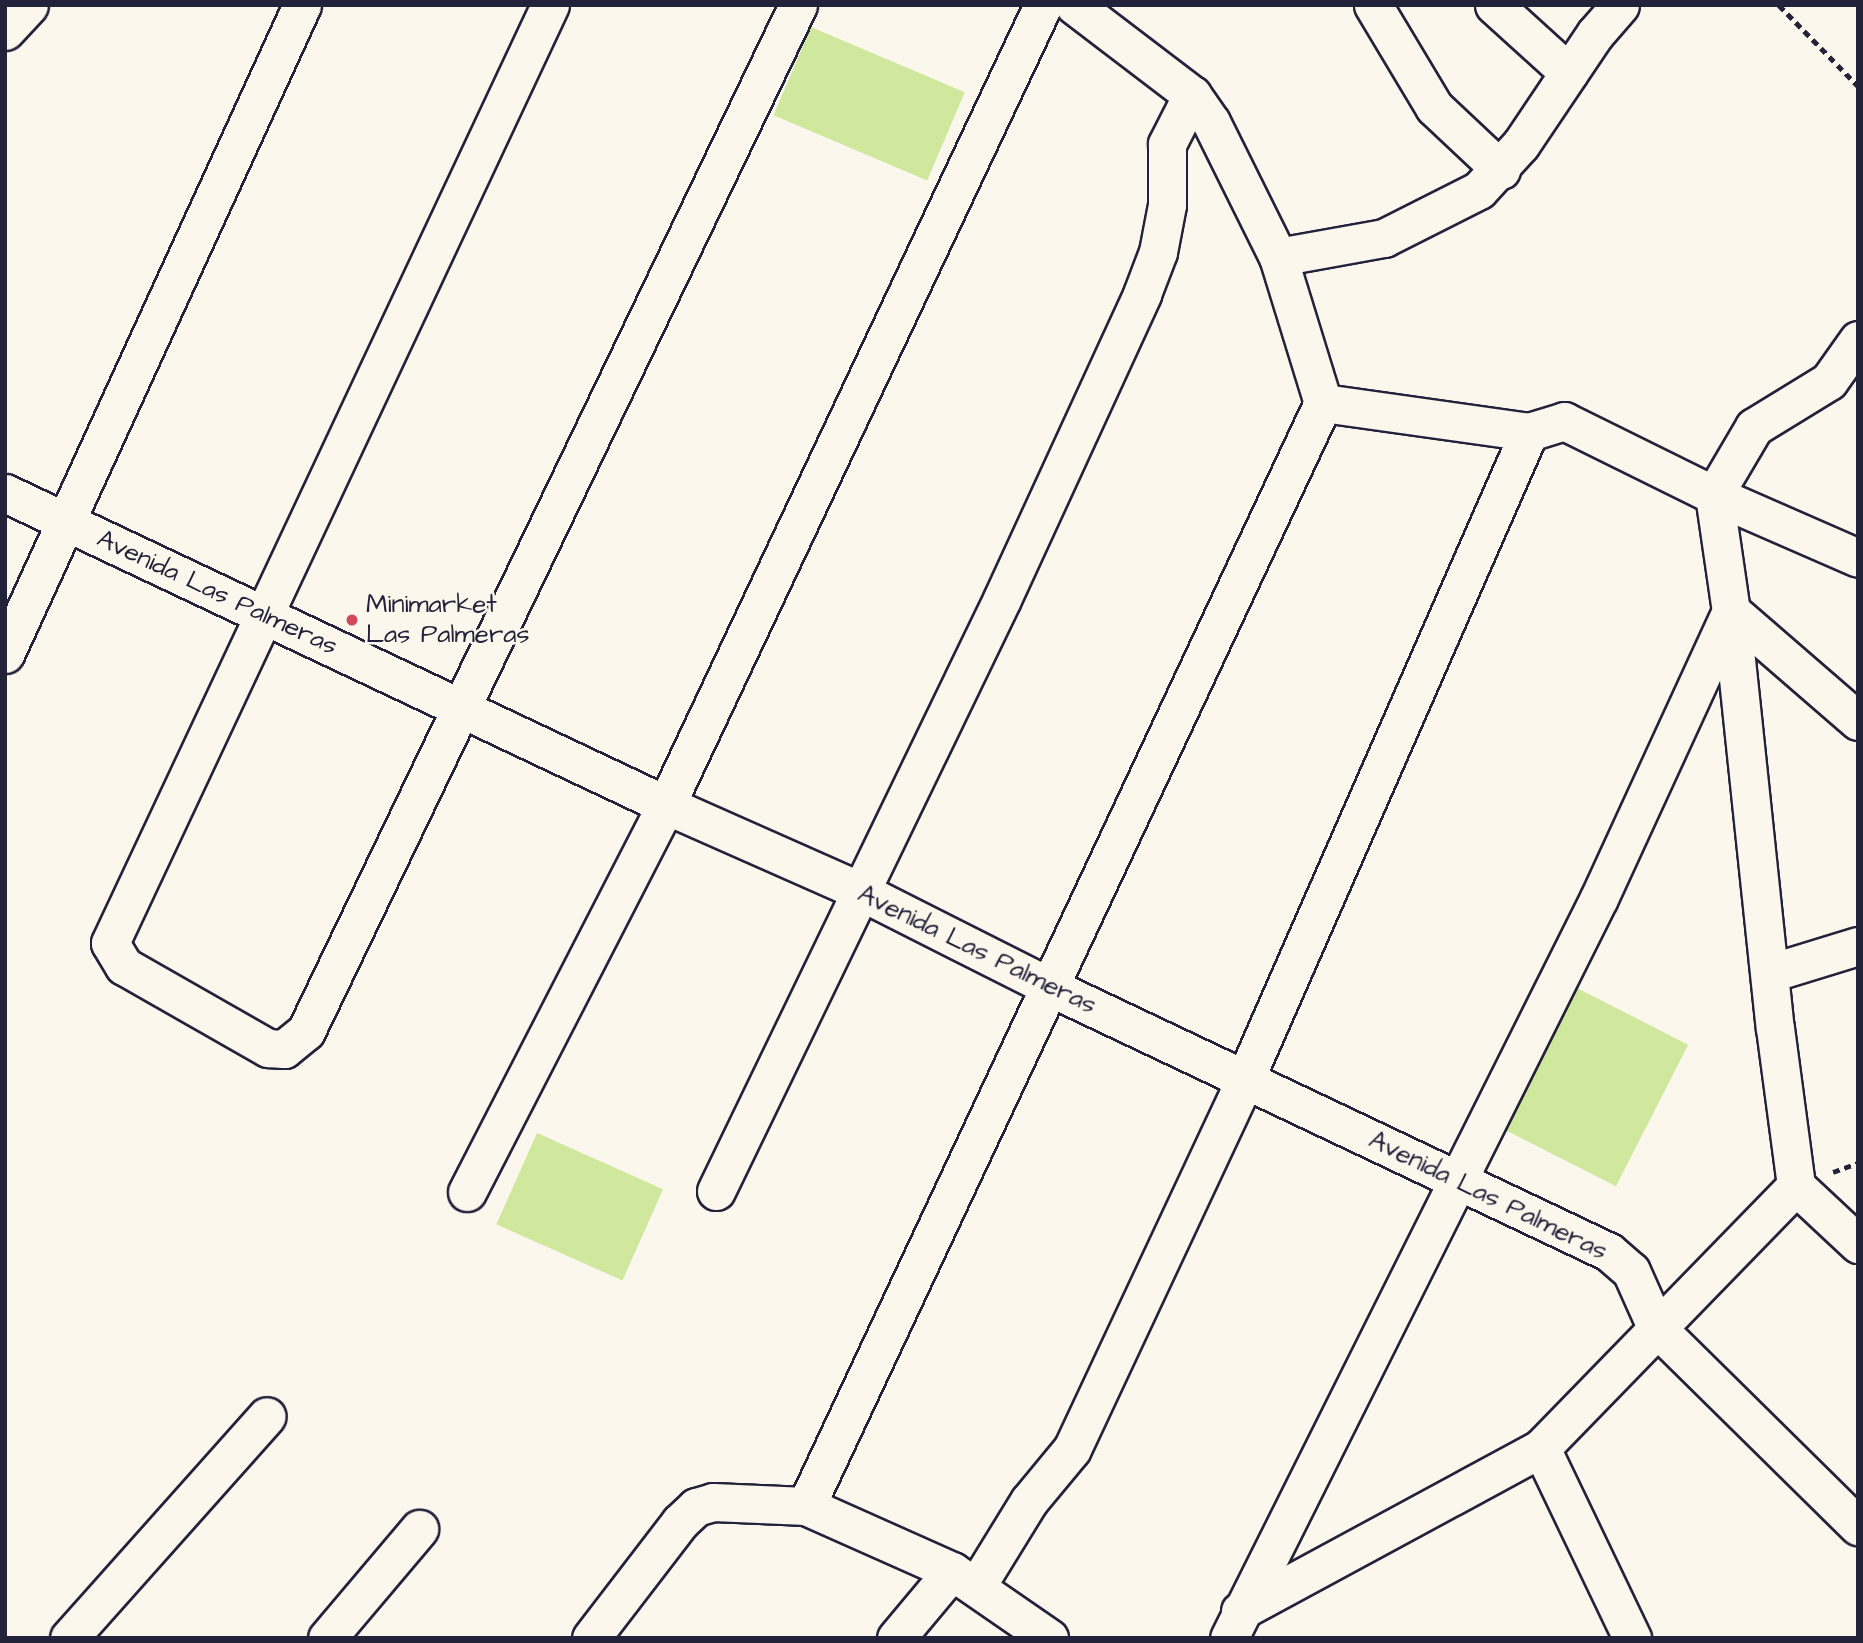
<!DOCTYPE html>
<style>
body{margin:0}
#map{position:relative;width:1863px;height:1643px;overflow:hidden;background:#fbf7ec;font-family:"Architects Daughter",sans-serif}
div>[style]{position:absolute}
.green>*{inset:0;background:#cfe89d;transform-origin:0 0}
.path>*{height:4.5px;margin-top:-2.25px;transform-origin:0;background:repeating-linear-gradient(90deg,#22223b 0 7px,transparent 0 12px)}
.roads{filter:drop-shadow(2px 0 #22223b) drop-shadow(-2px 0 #22223b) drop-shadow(0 2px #22223b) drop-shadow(0 -2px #22223b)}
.street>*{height:37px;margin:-18.5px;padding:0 18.5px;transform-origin:18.5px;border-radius:18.5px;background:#fbf7ec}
.dots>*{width:19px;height:19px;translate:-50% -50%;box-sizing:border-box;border:4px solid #fbf7ec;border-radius:50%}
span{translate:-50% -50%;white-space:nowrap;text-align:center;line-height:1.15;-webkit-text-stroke:5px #fbf7ec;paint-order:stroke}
.street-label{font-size:26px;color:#22223b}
.poi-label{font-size:26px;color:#22223b}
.left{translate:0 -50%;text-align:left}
.frame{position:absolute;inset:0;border:7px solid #22223b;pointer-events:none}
</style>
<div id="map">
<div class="green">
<div style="left:811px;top:27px;width:167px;height:96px;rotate:23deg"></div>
<div style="left:1575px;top:987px;width:127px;height:159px;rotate:27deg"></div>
<div style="left:537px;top:1133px;width:138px;height:100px;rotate:24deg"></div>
</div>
<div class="path">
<div style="left:1779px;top:5px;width:113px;rotate:45.7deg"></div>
<div style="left:1833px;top:1172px;width:27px;rotate:-20deg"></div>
</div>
<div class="roads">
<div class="street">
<div style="left:550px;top:5px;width:1036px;rotate:115.13deg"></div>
<div style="left:110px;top:943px;width:27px;rotate:59deg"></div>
<div style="left:124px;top:966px;width:166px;rotate:29.7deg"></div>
<div style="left:268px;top:1048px;width:16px;rotate:4deg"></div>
<div style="left:284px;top:1049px;width:28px;rotate:-39deg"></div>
<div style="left:306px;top:1031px;width:1138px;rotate:-64.38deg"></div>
<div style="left:1373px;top:5px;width:119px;rotate:59.1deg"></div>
<div style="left:1434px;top:107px;width:92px;rotate:43.2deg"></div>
<div style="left:1494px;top:5px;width:101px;rotate:42.2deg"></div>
<div style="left:5px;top:31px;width:35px;rotate:-47deg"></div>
<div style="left:1278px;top:257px;width:108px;rotate:-10.2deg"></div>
<div style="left:1384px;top:238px;width:106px;rotate:-26.8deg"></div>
<div style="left:1479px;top:190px;width:62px;rotate:-47.6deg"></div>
<div style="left:1521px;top:144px;width:133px;rotate:-56.1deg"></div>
<div style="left:1595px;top:34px;width:38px;rotate:-49deg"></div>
<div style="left:1858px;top:340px;width:50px;rotate:125.3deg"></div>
<div style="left:1829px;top:381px;width:88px;rotate:148.5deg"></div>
<div style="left:1754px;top:427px;width:79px;rotate:120.5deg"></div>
<div style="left:1714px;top:495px;width:157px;rotate:23.6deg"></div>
<div style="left:1323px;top:403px;width:208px;rotate:8deg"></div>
<div style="left:5px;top:493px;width:731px;rotate:25.27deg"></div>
<div style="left:666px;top:805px;width:214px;rotate:23.9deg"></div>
<div style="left:862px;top:892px;width:213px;rotate:26.8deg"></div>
<div style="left:1052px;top:988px;width:616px;rotate:25.36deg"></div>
<div style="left:1609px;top:1252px;width:29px;rotate:41deg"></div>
<div style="left:1631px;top:1271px;width:61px;rotate:65.9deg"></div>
<div style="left:1656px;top:1327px;width:284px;rotate:44.6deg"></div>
<div style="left:1731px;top:611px;width:168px;rotate:40.9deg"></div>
<div style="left:1731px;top:612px;width:418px;rotate:84deg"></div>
<div style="left:1775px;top:1028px;width:159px;rotate:82.4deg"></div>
<div style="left:1796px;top:1186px;width:85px;rotate:43.1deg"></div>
<div style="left:5px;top:654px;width:714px;rotate:-65.41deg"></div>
<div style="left:1770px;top:973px;width:92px;rotate:-17.1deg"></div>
<div style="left:716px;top:1191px;width:657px;rotate:-64.21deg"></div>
<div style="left:1002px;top:599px;width:336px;rotate:-65.3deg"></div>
<div style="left:1142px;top:294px;width:45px;rotate:-69.1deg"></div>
<div style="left:1158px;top:252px;width:48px;rotate:-79.2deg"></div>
<div style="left:1167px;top:205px;width:61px;rotate:-90deg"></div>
<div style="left:1167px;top:144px;width:55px;rotate:-63deg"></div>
<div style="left:467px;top:1192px;width:435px;rotate:-62.8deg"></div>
<div style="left:666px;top:805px;width:884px;rotate:-64.77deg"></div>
<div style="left:1541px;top:1448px;width:211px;rotate:64.4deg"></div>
<div style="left:806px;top:1506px;width:1218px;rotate:-64.89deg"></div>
<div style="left:1323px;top:403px;width:153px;rotate:-107.1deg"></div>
<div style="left:1278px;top:257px;width:151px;rotate:-116.4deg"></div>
<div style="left:1211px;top:122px;width:33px;rotate:-125deg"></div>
<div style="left:1192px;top:95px;width:148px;rotate:-142.7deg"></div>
<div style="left:976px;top:1587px;width:101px;rotate:-58.4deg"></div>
<div style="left:1029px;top:1501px;width:67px;rotate:-50.4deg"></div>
<div style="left:1072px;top:1449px;width:408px;rotate:-64.9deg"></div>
<div style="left:1245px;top:1079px;width:707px;rotate:-66.3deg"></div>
<div style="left:1529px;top:432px;width:37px;rotate:-17deg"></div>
<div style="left:1564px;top:421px;width:167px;rotate:26.3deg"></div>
<div style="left:1714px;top:495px;width:117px;rotate:81.7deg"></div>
<div style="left:1731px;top:611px;width:316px;rotate:114.7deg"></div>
<div style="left:1599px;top:898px;width:827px;rotate:116.57deg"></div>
<div style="left:1240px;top:1611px;width:342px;rotate:-28.4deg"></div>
<div style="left:1541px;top:1448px;width:366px;rotate:-45.8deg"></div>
<div style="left:69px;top:1638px;width:297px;rotate:-48.3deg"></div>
<div style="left:327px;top:1638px;width:143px;rotate:-49.8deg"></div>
<div style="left:591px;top:1638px;width:146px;rotate:-52.5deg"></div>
<div style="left:680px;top:1522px;width:22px;rotate:-43deg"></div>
<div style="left:696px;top:1507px;width:18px;rotate:-16deg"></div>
<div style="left:713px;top:1502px;width:93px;rotate:2.5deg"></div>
<div style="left:806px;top:1506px;width:160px;rotate:24deg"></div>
<div style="left:952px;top:1571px;width:118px;rotate:34.6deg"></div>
<div style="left:896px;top:1638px;width:87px;rotate:-50.1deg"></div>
</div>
</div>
<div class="dots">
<div style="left:352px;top:620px;background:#d1495b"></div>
</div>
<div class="street-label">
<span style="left:217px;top:593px;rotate:25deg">Avenida Las Palmeras</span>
<span style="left:977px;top:950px;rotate:26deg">Avenida Las Palmeras</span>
<span style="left:1488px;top:1196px;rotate:26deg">Avenida Las Palmeras</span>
</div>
<div class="poi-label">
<span class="left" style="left:366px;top:620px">Minimarket<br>Las Palmeras</span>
</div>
<div class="frame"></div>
</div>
